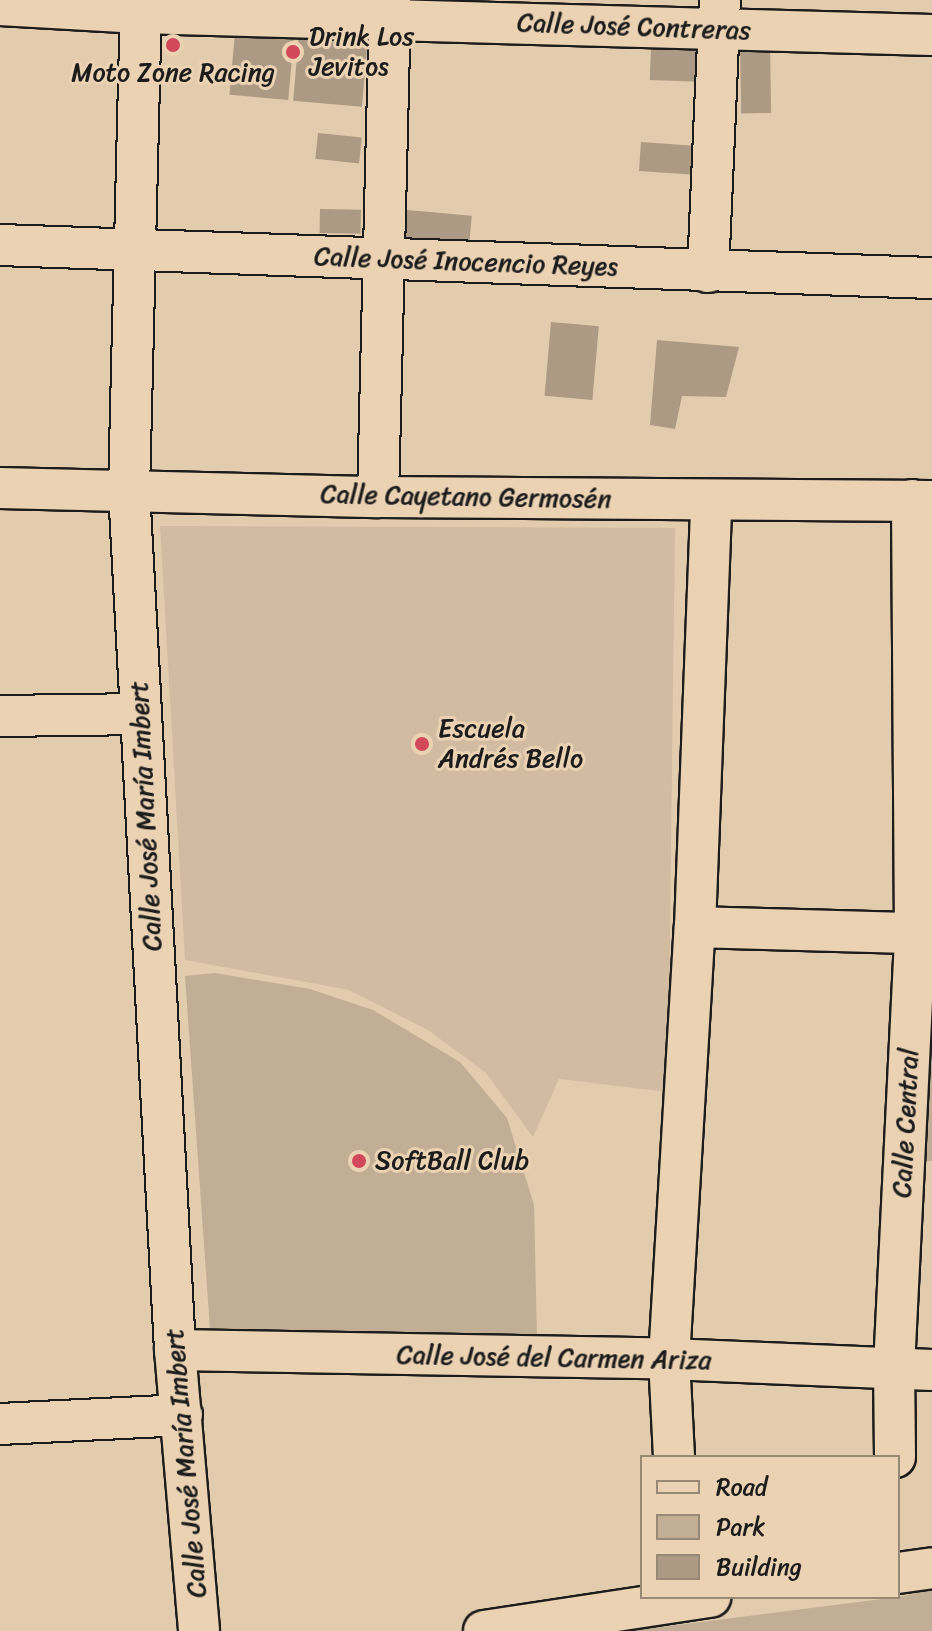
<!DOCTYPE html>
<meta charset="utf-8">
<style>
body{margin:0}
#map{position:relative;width:932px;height:1631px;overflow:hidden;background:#e3cbad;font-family:Sriracha,sans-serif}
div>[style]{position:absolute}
.built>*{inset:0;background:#d2bca1}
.green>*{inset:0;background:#c2ae95}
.building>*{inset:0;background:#ac9a85;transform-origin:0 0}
.roads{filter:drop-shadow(2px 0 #1c1c1c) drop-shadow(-2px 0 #1c1c1c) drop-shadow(0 2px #1c1c1c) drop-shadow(0 -2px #1c1c1c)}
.minor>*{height:40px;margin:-20px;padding:0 20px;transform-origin:20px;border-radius:20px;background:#ebd2b3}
.dots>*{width:22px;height:22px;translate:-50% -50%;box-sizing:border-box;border:4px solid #ebd2b3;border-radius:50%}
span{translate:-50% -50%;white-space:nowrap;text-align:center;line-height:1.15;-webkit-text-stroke:6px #ebd2b3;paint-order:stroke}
.street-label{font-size:26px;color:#1c1c1c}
.poi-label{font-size:26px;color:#1c1c1c}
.left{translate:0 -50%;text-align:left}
.legend{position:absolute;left:640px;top:1455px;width:260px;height:144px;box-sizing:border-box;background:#ebd2b3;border:2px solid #988977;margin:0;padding:10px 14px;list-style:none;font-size:24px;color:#1c1c1c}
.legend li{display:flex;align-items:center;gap:16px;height:40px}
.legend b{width:40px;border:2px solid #988977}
</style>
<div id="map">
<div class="built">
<div style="clip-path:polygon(160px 526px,675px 528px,668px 1092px,559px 1079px,533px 1137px,486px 1073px,428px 1030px,349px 990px,185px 960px)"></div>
</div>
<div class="green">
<div style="clip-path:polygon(215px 973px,310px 989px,373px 1010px,460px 1062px,507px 1118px,534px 1205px,537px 1338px,210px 1329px,185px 976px)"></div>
<div style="clip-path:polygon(932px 973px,932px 1161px,923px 1161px)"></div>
<div style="clip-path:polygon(932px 1590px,932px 1631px,631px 1631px,898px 1597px)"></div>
</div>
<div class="building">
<div style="left:235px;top:32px;width:59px;height:63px;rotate:5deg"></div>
<div style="left:299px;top:34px;width:69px;height:67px;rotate:5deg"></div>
<div style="left:770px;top:45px;width:68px;height:30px;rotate:89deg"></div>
<div style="left:651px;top:46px;width:56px;height:34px;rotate:2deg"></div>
<div style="left:318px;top:133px;width:44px;height:26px;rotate:6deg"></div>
<div style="left:641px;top:142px;width:67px;height:29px;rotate:4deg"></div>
<div style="left:320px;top:209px;width:41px;height:24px;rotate:1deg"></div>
<div style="left:407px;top:210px;width:65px;height:29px;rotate:5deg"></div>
<div style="left:551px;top:322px;width:48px;height:74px;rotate:5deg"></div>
<div style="clip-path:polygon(657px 340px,739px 347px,726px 397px,682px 396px,675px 429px,650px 425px)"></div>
</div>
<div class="roads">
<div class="minor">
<div style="left:141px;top:0;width:489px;rotate:91.4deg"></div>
<div style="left:129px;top:489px;width:862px;rotate:86.94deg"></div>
<div style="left:175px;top:1350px;width:282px;rotate:85.1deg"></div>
<div style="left:0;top:5px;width:140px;rotate:3.3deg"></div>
<div style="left:140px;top:13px;width:792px;rotate:1.59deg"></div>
<div style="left:0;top:245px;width:933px;rotate:2.03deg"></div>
<div style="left:708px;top:272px;width:272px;rotate:-87.5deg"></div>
<div style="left:0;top:488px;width:378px;rotate:1.4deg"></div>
<div style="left:378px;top:497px;width:554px;rotate:0.41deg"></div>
<div style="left:378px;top:497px;width:497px;rotate:-88.6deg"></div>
<div style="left:0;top:716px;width:140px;rotate:-0.8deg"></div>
<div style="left:695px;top:927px;width:220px;rotate:1.6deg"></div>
<div style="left:175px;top:1350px;width:494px;rotate:1deg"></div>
<div style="left:669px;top:1359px;width:263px;rotate:2.4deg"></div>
<div style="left:0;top:1424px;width:182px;rotate:-2.8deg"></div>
<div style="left:674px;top:1457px;width:98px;rotate:-92.9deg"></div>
<div style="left:669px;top:1359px;width:433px;rotate:-86.6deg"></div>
<div style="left:695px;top:927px;width:426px;rotate:-87.8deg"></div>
<div style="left:895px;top:1457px;width:89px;rotate:-90.6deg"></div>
<div style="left:894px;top:1368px;width:436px;rotate:-87.2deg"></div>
<div style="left:915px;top:933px;width:433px;rotate:-90.4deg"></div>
<div style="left:898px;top:1573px;width:34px;rotate:-8deg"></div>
<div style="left:484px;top:1631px;width:229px;rotate:-8.6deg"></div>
</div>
</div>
<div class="dots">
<div style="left:173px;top:45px;background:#d1495b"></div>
<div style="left:293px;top:52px;background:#d1495b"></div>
<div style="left:422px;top:744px;background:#d1495b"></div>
<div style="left:359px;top:1161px;background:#d1495b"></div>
</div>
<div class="street-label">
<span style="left:634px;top:27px;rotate:2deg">Calle José Contreras</span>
<span style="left:466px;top:262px;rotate:2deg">Calle José Inocencio Reyes</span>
<span style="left:466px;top:497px;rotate:1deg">Calle Cayetano Germosén</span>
<span style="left:146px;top:816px;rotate:-93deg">Calle José María Imbert</span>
<span style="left:906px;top:1123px;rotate:-87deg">Calle Central</span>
<span style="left:554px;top:1358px;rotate:1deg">Calle José del Carmen Ariza</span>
<span style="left:186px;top:1463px;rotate:-95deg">Calle José María Imbert</span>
</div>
<div class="poi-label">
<span class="left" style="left:309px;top:52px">Drink Los<br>Jevitos</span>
<span style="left:173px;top:73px">Moto Zone Racing</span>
<span class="left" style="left:438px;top:744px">Escuela<br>Andrés Bello</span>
<span class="left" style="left:375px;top:1161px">SoftBall Club</span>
</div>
<ul class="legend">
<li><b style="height:10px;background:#ebd2b3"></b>Road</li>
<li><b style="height:22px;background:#c2ae95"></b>Park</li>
<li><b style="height:22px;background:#ac9a85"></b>Building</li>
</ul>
</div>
